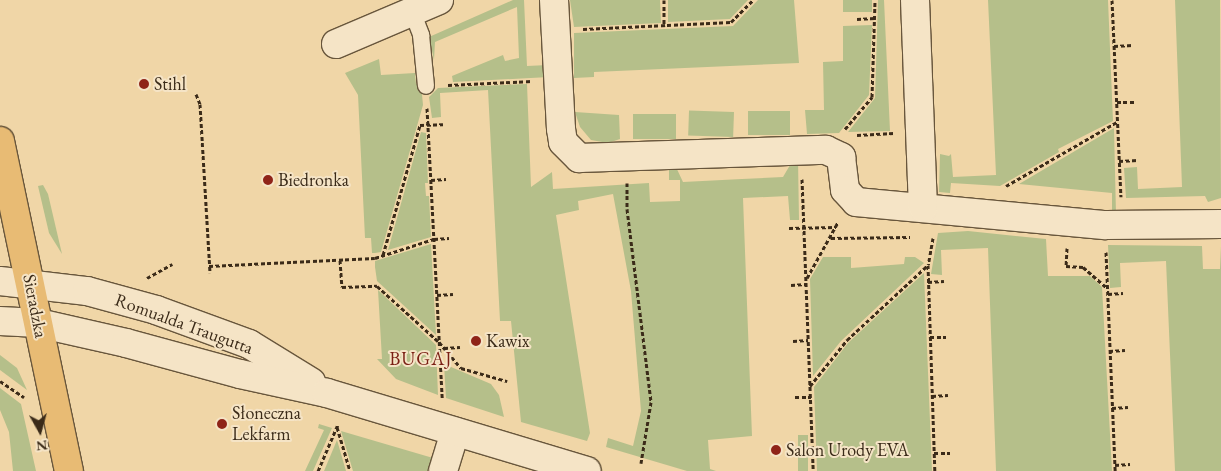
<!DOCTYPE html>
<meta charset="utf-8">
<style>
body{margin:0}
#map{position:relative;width:1221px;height:471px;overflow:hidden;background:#f0d6a7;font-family:"EB Garamond",serif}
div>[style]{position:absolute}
.green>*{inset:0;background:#b5bf8a;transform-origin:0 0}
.path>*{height:3px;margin-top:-1.5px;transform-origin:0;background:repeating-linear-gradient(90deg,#3b2b19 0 4px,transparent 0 6.5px)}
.roads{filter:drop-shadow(1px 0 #68563c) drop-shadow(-1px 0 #68563c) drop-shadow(0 1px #68563c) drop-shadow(0 -1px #68563c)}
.lane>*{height:16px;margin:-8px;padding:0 8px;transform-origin:8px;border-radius:8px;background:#f5e4c6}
.street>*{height:28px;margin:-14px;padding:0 14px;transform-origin:14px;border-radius:14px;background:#f5e4c6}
.secondary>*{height:28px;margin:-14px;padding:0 14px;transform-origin:14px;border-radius:14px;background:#f5e4c6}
.primary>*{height:28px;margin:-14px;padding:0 14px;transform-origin:14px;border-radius:14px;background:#e8bb74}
.dots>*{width:14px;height:14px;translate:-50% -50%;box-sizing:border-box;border:2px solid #f5e4c6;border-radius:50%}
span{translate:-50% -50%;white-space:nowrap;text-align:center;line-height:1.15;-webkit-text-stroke:4px #f5e4c6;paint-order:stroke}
.poi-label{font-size:18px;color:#3b2b19}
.left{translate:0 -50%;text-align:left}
.street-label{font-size:18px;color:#3b2b19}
.neighbourhood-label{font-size:19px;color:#7a1f14;letter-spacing:1px}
.north{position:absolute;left:15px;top:406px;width:50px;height:50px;-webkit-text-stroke:4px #f5e4c6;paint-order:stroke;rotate:173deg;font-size:14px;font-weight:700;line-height:20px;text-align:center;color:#3b2b19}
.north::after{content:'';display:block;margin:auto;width:18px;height:22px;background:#3b2b19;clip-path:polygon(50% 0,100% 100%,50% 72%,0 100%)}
</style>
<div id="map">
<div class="green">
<div style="clip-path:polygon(513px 0,524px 0,527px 66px,548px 65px,549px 77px,453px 82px,452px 76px,503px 55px,505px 61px,519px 58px,517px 7px,435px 42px,434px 60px,429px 37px)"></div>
<div style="clip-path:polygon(570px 0,660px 0,661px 23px,574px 27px)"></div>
<div style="clip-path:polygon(668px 0,748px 0,730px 19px,668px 22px)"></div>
<div style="clip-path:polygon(758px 0,794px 0,799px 63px,594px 72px,594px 77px,574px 78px,574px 33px,733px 26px)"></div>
<div style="left:843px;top:0;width:29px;height:12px"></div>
<div style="clip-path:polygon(878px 0,884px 0,890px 131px,848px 132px,875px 98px)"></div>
<div style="clip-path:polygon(988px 0,1108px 0,1113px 121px,1058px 149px,1059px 152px,1000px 186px,951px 183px,950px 193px,939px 192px,940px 154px,949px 156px,951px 154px,953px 177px,996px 175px)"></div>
<div style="clip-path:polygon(1175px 0,1220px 0,1221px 198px,1208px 202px,1205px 196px,1126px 198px,1124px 168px,1137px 167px,1138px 189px,1182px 187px)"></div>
<div style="clip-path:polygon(872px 25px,869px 95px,839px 133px,807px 134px,805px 110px,824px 110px,823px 62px,843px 61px,843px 26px)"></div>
<div style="clip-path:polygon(379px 59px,381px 75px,415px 73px,416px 84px,421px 84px,423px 105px,381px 252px,375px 253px,372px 253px,371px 238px,365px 238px,358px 95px,345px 73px)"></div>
<div style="clip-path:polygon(527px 84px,531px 187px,552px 172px,553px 189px,649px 183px,650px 202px,680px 201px,680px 180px,669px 180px,669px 165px,675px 165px,683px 182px,742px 179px,783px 177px,793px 160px,798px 159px,799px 220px,790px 220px,788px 196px,743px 198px,752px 436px,708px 440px,710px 469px,716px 471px,687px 471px,606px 447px,608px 438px,633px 446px,641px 411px,631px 291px,613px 194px,578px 201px,579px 210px,556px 215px,590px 433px,587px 441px,521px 422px,511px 321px,500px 321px,488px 90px,440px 93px,441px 117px,432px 118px,429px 97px,438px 88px)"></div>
<div style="left:790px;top:111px;width:24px;height:42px;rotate:90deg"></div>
<div style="clip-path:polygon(575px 112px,619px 115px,620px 139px,608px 143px,591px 140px,580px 127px)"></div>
<div style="left:734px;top:112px;width:25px;height:45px;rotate:92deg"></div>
<div style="left:676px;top:114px;width:25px;height:43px;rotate:90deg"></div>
<div style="clip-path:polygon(1114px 128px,1116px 214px,1112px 214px,1112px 193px,1019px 184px)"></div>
<div style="clip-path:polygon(421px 132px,426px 133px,428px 183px,425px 183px,426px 196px,429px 196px,431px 237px,388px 250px)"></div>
<div style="clip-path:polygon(43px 185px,48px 194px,62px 254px,49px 233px,38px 186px)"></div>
<div style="clip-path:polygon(968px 231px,1046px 239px,1048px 276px,1090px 276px,1102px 287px,1112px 471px,996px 471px,988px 248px,941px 250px,942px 275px,931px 274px,938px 233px)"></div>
<div style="clip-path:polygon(431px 244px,436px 335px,377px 281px,375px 267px,375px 261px)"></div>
<div style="clip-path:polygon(1108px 245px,1202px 246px,1203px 269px,1220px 269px,1221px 246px,1221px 471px,1175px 471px,1166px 261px,1120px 263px,1121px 287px,1110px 288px)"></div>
<div style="clip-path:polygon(823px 257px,851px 257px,851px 268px,904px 264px,905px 257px,915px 257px,924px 263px,841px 341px,813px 376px,810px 279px)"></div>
<div style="clip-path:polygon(924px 273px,932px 471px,817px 471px,814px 387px,848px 343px)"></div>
<div style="clip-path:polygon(378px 290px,436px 345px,438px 395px,396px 379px,377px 359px,382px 359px)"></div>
<div style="clip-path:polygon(0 355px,17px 368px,27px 390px,0 370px)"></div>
<div style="clip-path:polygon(444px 364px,491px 384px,499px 395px,504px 417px,446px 398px)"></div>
<div style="clip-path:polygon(0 388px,21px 404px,36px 471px,13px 471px,9px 432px,0 410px)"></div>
<div style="clip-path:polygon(319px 424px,332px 428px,313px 471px,305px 471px,324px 430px,318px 428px)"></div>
<div style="clip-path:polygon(341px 431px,433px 458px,429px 471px,353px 471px)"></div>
<div style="left:798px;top:435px;width:10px;height:36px"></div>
<div style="clip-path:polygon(337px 440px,346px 471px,324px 471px)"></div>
</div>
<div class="path">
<div style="left:664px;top:0;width:26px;rotate:90deg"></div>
<div style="left:1112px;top:0;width:197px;rotate:87.4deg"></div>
<div style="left:857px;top:19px;width:18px;rotate:-3deg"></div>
<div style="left:583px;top:29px;width:148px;rotate:-2.7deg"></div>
<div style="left:731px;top:22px;width:31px;rotate:-45deg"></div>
<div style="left:1114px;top:46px;width:19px;rotate:-3deg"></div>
<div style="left:448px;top:85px;width:84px;rotate:-2.7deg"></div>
<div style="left:196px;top:94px;width:11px;rotate:68deg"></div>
<div style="left:200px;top:104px;width:169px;rotate:86.6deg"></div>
<div style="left:1117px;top:102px;width:18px"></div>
<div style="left:427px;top:108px;width:291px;rotate:87deg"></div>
<div style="left:845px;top:129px;width:42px;rotate:-49.8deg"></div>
<div style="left:872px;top:97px;width:97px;rotate:-88.2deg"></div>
<div style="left:857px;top:135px;width:37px;rotate:-3deg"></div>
<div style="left:1119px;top:161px;width:19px;rotate:-3deg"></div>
<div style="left:802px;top:179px;width:292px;rotate:87.8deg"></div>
<div style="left:431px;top:180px;width:15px;rotate:-4deg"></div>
<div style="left:627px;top:183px;width:26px;rotate:90deg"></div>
<div style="left:627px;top:209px;width:194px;rotate:82.9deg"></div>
<div style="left:651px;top:402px;width:62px;rotate:99.3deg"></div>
<div style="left:1006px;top:186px;width:128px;rotate:-30deg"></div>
<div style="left:789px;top:228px;width:47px;rotate:-1.2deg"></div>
<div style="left:831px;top:238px;width:79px;rotate:-0.7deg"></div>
<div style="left:933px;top:238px;width:27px;rotate:100deg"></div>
<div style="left:928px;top:265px;width:206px;rotate:88.1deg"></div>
<div style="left:1067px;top:248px;width:18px;rotate:93deg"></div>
<div style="left:1066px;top:266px;width:17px;rotate:3deg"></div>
<div style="left:1083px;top:267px;width:32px;rotate:41deg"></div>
<div style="left:1106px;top:252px;width:219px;rotate:87.6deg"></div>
<div style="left:383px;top:255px;width:135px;rotate:-74.1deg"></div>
<div style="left:420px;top:125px;width:23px;rotate:-2deg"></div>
<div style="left:340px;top:260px;width:27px;rotate:86deg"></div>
<div style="left:342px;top:287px;width:35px;rotate:-2deg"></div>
<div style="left:377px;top:286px;width:84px;rotate:42.1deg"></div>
<div style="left:439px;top:342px;width:34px;rotate:50deg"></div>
<div style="left:461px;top:368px;width:48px;rotate:15.8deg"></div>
<div style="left:209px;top:266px;width:166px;rotate:-2.8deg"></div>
<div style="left:375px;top:258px;width:62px;rotate:-17.9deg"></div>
<div style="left:434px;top:239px;width:15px;rotate:-4deg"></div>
<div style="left:147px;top:278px;width:29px;rotate:-29deg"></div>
<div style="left:807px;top:278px;width:64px;rotate:-61deg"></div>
<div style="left:928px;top:282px;width:16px;rotate:-4deg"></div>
<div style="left:791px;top:285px;width:15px;rotate:-4deg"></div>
<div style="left:1108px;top:294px;width:15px;rotate:-4deg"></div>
<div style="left:437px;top:295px;width:16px;rotate:-4deg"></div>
<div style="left:930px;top:337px;width:16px"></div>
<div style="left:793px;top:341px;width:15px;rotate:-4deg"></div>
<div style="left:444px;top:348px;width:16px;rotate:-4deg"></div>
<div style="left:1109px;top:351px;width:16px;rotate:-4deg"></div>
<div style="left:0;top:381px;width:29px;rotate:34deg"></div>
<div style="left:810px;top:386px;width:59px;rotate:-51.2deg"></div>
<div style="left:847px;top:340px;width:109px;rotate:-42.8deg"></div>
<div style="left:932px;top:396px;width:16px;rotate:-4deg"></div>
<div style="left:795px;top:397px;width:16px"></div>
<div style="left:1112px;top:408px;width:16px;rotate:-4deg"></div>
<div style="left:337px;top:427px;width:46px;rotate:73.5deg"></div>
<div style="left:934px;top:453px;width:16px"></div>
<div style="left:1115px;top:465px;width:15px;rotate:-4deg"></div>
<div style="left:318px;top:471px;width:51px;rotate:-66.9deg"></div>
</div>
<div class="roads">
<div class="lane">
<div style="left:412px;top:11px;width:26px;rotate:69deg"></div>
<div style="left:421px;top:35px;width:51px;rotate:84.4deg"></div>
</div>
<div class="street">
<div style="left:554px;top:0;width:129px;rotate:86.9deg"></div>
<div style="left:561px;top:129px;width:13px;rotate:81deg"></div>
<div style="left:563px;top:142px;width:23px;rotate:45deg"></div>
<div style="left:579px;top:158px;width:247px;rotate:-1.9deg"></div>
<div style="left:826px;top:150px;width:17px;rotate:25deg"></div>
<div style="left:841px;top:157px;width:33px;rotate:83deg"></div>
<div style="left:845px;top:190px;width:16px;rotate:47deg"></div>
<div style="left:856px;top:202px;width:251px;rotate:5.3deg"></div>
<div style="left:1106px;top:225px;width:115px;rotate:-0.5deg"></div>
<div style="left:915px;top:0;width:208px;rotate:87.8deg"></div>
<div style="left:336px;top:44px;width:112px;rotate:-23.1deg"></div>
<div style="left:443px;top:471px;width:41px;rotate:-72.9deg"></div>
</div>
<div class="secondary">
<div style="left:0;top:281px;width:88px;rotate:6.6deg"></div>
<div style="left:87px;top:291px;width:72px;rotate:15.4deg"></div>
<div style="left:156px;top:310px;width:99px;rotate:20.1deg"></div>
<div style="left:249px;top:344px;width:73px;rotate:31.5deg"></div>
<div style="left:0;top:321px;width:38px;rotate:3deg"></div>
<div style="left:38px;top:323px;width:90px;rotate:12.8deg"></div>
<div style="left:126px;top:343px;width:118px;rotate:15.2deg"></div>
<div style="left:240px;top:374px;width:89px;rotate:12.3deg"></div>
<div style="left:327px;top:393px;width:271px;rotate:16.7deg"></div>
</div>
<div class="primary">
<div style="left:0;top:141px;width:337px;rotate:78.2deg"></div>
</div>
</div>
<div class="dots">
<div style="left:144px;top:84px;background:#8f2418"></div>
<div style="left:268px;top:180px;background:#8f2418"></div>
<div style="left:476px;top:341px;background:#8f2418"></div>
<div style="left:222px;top:424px;background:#8f2418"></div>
<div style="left:776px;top:450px;background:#8f2418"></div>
</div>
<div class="poi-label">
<span class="left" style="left:154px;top:84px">Stihl</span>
<span class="left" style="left:278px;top:180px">Biedronka</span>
<span class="left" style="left:486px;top:341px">Kawix</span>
<span class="left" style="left:232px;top:424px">Słoneczna<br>Lekfarm</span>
<span class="left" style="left:786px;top:450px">Salon Urody EVA</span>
</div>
<div class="street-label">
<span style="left:35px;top:306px;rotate:79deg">Sieradzka</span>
<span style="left:184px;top:324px;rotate:20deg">Romualda Traugutta</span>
</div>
<div class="neighbourhood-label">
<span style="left:421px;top:359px">BUGAJ</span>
</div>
<div class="north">N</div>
</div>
